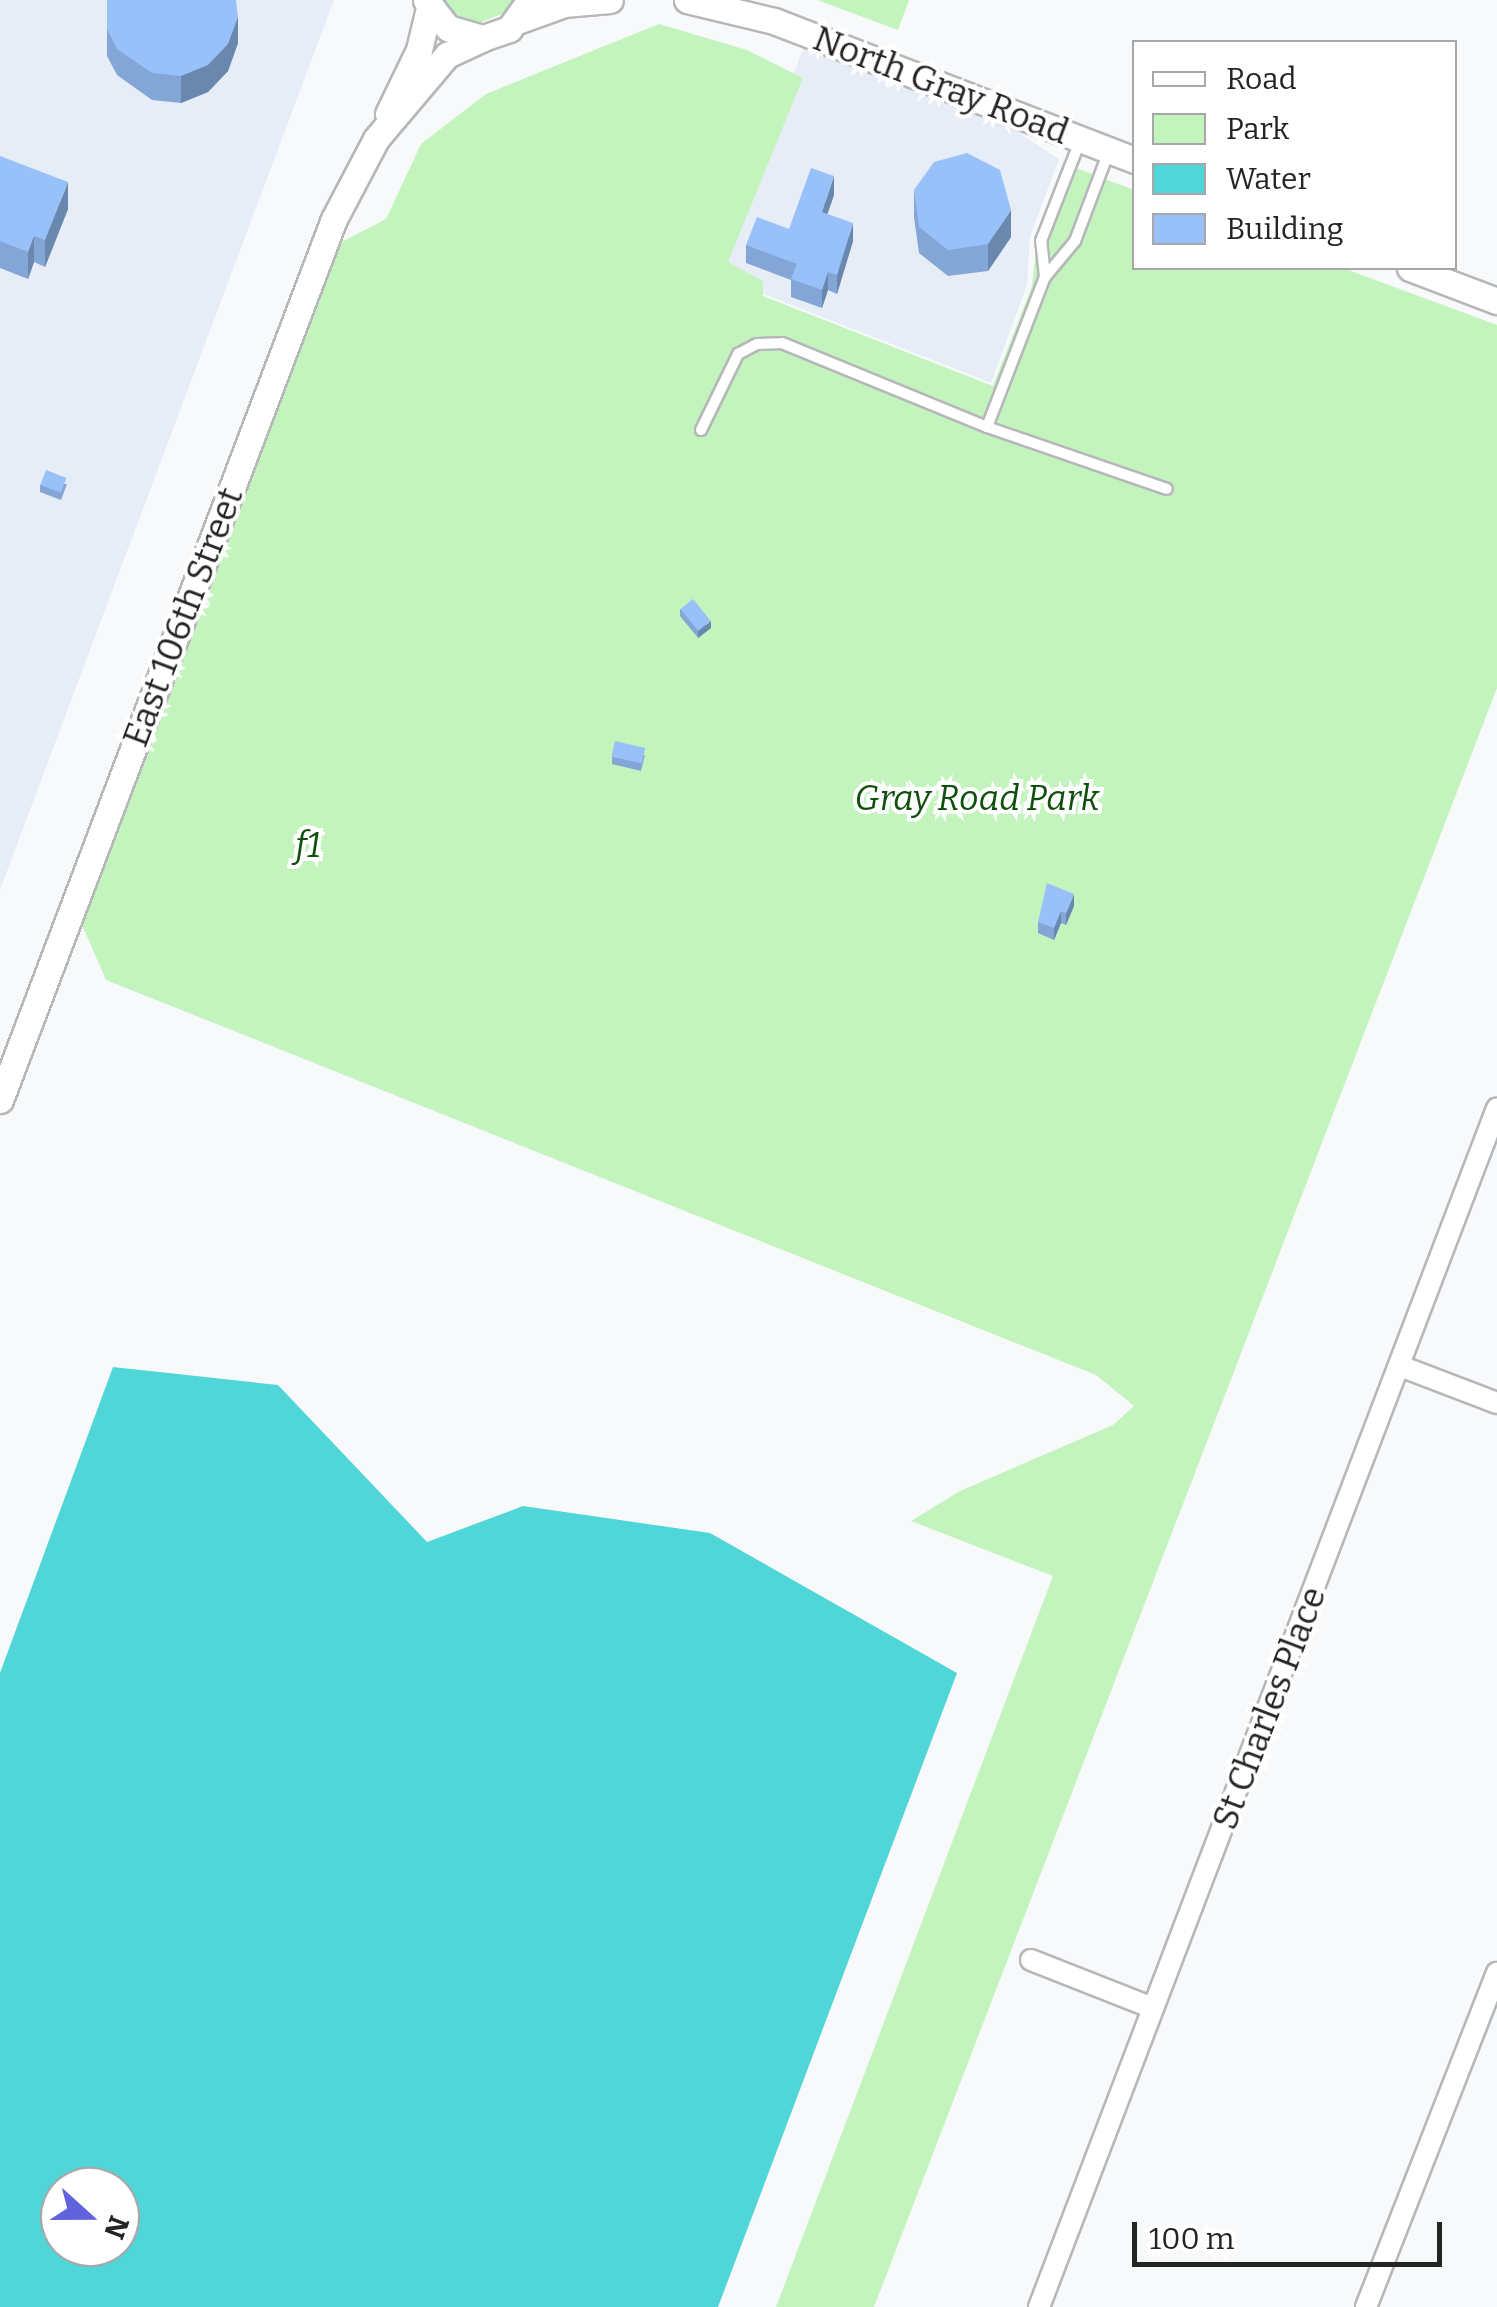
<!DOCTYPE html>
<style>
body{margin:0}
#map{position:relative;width:1497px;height:2307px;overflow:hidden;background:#f8f9fb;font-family:Bitter,serif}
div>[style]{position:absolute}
.built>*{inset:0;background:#e7edf6}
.green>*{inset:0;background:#c3f4be}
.water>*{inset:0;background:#50d6d8}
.roads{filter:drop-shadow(2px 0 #b6b7b9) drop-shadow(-2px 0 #b6b7b9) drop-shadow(0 2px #b6b7b9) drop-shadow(0 -2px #b6b7b9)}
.service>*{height:10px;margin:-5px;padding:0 5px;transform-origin:5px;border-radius:5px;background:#fff}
.minor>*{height:20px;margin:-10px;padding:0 10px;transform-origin:10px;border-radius:10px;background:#fff}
.tertiary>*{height:25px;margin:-12.5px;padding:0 12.5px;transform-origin:12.5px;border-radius:12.5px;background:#fff}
.wall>*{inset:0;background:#83a6d6}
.shaded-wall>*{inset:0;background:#6a87ae}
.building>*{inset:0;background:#98c1f9;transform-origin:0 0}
span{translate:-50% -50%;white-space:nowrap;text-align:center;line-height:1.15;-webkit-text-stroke:8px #fff;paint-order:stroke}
.street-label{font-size:35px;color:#232424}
.park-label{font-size:35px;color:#10500d;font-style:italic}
.legend{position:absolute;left:1132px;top:40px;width:325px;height:230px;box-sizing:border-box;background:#fff;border:2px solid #a7a7a7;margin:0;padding:12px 18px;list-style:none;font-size:30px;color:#232424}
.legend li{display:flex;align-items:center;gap:20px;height:50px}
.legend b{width:50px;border:2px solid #a7a7a7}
.north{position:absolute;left:40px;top:2167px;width:100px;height:100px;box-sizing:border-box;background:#fff;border:2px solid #a7a7a7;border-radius:50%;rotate:111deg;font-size:28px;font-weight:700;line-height:40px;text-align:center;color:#232424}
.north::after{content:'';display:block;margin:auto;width:35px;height:45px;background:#6063db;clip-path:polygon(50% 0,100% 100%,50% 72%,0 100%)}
.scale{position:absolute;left:1132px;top:2222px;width:310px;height:45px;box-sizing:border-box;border:5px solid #232424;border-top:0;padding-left:12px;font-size:30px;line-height:35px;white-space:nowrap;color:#232424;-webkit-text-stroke:8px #fff;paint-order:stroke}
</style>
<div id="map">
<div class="built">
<div style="clip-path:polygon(0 0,334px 0,0 890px)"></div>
<div style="clip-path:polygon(804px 46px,999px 120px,1059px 159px,1030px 237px,1027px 285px,991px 383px,717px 276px)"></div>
</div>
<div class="green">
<div style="clip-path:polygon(442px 0,514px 0,502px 14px,481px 22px,463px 20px)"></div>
<div style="clip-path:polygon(817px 0,909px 0,898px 30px)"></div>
<div style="clip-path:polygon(659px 24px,747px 50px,803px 78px,728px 262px,763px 281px,763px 296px,993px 386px,1032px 286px,1038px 231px,1063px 163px,1134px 190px,1134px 268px,1343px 268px,1497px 325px,1497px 688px,874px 2307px,776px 2307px,1053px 1576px,911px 1521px,960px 1491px,1113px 1425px,1134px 1406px,1096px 1375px,106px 980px,76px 911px,330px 248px,386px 219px,421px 144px,486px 94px)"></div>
</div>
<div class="water">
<div style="clip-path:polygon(evenodd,113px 1367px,278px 1385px,427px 1542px,523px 1506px,710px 1533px,957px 1673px,718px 2307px,0 2307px,0 1673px,113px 1367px,60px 2187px,120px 2187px,120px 2247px,60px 2247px,60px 2187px)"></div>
</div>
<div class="roads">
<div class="service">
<div style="left:1045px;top:277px;width:36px;rotate:-96deg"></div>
<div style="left:1041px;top:241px;width:107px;rotate:-68.7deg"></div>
<div style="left:987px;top:427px;width:161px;rotate:-68.9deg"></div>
<div style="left:1045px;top:277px;width:47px;rotate:-50.2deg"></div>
<div style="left:1075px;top:241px;width:96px;rotate:-69.3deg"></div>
<div style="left:701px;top:430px;width:85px;rotate:-64deg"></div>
<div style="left:738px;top:354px;width:21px;rotate:-28deg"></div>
<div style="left:757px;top:344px;width:25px;rotate:-2deg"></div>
<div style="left:782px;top:343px;width:222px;rotate:22.3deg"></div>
<div style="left:987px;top:427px;width:190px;rotate:19deg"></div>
</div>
<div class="minor">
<div style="left:1400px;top:1366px;width:104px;rotate:20.9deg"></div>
<div style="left:1031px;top:1960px;width:131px;rotate:21.5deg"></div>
<div style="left:1039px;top:2307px;width:1283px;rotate:-69.09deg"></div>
<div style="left:1366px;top:2307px;width:359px;rotate:-68.6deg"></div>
</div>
<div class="tertiary">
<div style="left:426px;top:0;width:36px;rotate:52deg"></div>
<div style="left:448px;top:28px;width:36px;rotate:16deg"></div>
<div style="left:483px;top:38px;width:28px;rotate:-19deg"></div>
<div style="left:509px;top:29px;width:36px;rotate:-54deg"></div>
<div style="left:687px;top:0;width:89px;rotate:13.6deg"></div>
<div style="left:774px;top:21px;width:386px;rotate:21.1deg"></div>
<div style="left:520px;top:20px;width:47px;rotate:-20deg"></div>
<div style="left:564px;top:4px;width:46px;rotate:-5deg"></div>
<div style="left:388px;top:114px;width:71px;rotate:-64.2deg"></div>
<div style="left:419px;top:50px;width:43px;rotate:-76.6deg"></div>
<div style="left:1410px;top:268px;width:93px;rotate:20.8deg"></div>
<div style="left:0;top:1100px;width:942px;rotate:-69.24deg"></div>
<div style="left:334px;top:219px;width:90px;rotate:-62.3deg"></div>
<div style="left:376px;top:139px;width:110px;rotate:-49.8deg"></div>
<div style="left:447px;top:55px;width:40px;rotate:-25deg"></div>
</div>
</div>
<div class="wall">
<div style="clip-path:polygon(107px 0,238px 43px,228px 71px,208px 92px,181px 103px,152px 100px,117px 75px,107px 56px)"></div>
<div style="clip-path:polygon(0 156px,68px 209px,45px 267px,34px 262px,28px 279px,0 268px)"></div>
<div style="clip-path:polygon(914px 190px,1011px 237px,988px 271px,948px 276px,919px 253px,914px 217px)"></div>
<div style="clip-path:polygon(834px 195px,827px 214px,853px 241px,837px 294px,828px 290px,822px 308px,791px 297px,791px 280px,746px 263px,746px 245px,789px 229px)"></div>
<div style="clip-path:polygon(67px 484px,61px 500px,40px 492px,40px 485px)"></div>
<div style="clip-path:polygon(680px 609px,711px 628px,698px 638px,680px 616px)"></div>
<div style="clip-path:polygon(645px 755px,641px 771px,612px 764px,612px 757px)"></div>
<div style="clip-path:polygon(1074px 906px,1066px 925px,1061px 923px,1054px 940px,1038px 933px,1038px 922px)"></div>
</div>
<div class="shaded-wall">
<div style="clip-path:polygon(238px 17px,238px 43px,228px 71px,208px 92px,181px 103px,181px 76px)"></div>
<div style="clip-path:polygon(834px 176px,834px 195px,822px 230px,822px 212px)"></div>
<div style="clip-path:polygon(68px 182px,68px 209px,45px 267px,45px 240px)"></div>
<div style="clip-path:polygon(1011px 210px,1011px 237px,988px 271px,988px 244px)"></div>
<div style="clip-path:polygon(853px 223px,853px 241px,837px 294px,837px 275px)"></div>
<div style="clip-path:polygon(34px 236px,34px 262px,28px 279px,28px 252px)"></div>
<div style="clip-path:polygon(828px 272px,828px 290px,822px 308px,822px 290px)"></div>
<div style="clip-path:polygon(711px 621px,711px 628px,698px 638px,698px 631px)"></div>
<div style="clip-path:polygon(1074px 894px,1074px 906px,1066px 925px,1066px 913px)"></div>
<div style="clip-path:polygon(1061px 911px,1061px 923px,1054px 940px,1054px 928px)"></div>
</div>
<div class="building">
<div style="clip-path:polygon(107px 0,236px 0,238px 17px,228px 44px,208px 65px,181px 76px,152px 73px,117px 49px,107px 29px)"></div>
<div style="clip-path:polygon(967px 153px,1000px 170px,1011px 210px,988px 244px,948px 250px,919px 227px,914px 190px,934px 162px)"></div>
<div style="clip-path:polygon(0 156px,68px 182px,45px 240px,34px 236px,28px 252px,0 241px)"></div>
<div style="clip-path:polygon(811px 168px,834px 176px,822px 212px,853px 223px,837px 275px,828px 272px,822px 290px,791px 279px,797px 264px,746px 245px,757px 217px,789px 229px)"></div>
<div style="left:46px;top:470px;width:22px;height:16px;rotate:21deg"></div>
<div style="left:693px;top:599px;width:28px;height:16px;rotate:51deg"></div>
<div style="left:615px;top:741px;width:31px;height:16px;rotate:13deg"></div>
<div style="clip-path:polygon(1047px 883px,1074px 894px,1066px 913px,1061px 911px,1054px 928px,1038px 922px)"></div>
</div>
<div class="street-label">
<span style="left:941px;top:85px;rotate:21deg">North Gray Road</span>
<span style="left:183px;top:617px;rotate:-69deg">East 106th Street</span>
<span style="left:1269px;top:1708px;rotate:-69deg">St Charles Place</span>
</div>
<div class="park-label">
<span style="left:977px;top:798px">Gray Road Park</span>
<span style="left:308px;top:845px">f1</span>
</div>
<ul class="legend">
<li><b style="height:12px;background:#fff"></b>Road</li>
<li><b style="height:28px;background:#c3f4be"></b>Park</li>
<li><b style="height:28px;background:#50d6d8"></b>Water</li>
<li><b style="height:28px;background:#98c1f9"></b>Building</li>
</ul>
<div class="north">N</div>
<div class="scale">100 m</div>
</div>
